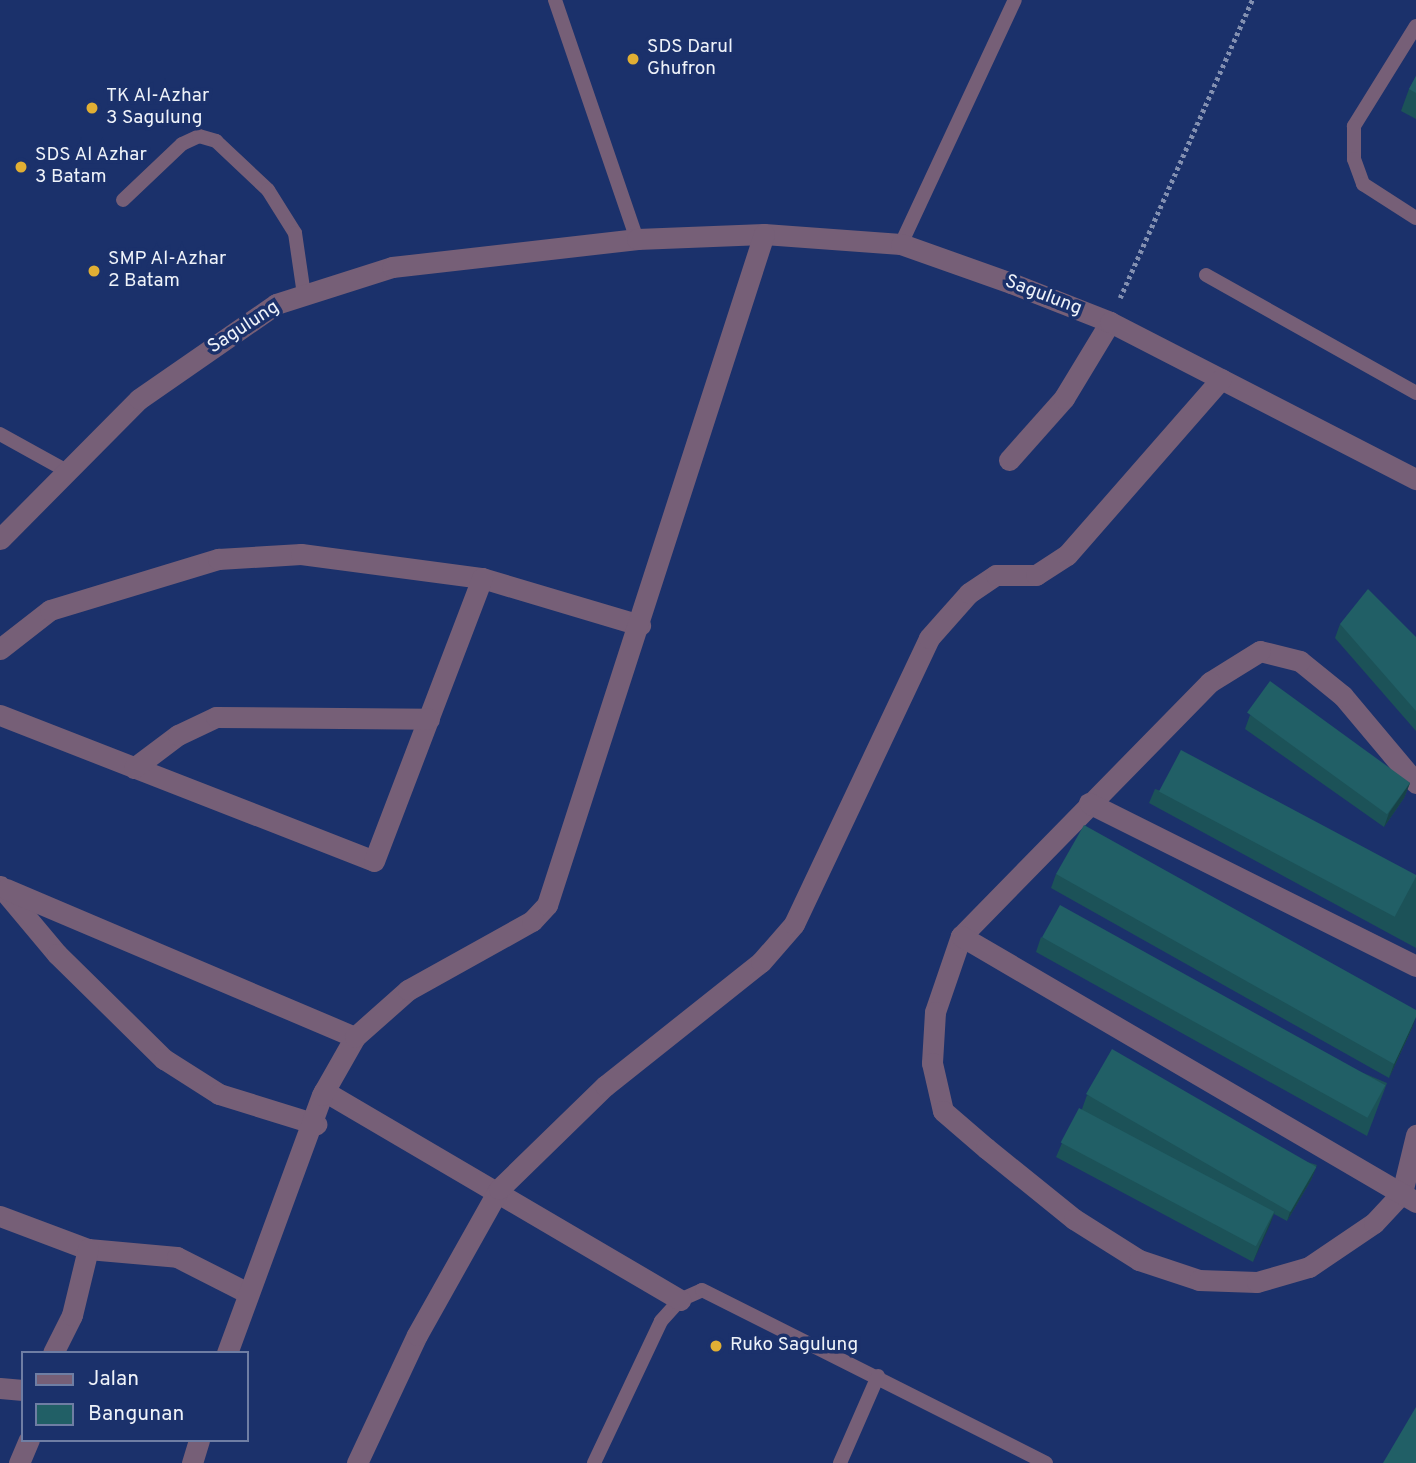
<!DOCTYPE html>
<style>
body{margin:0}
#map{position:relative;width:1416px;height:1463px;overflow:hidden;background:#1b316b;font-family:Overpass,sans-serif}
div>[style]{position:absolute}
.path>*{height:4.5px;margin-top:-2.25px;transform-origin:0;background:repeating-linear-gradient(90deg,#8390b1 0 3.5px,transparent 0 7px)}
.lane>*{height:14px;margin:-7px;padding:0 7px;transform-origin:7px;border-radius:7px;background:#765f77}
.street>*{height:21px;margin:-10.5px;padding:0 10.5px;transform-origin:10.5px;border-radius:10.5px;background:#765f77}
.wall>*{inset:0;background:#1c5258}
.shaded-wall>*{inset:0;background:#174247}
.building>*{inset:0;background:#215f66;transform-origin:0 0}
.dots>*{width:19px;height:19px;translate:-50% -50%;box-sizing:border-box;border:4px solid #1b316b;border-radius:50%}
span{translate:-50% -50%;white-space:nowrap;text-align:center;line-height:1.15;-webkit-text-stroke:7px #1b316b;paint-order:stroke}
.poi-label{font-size:19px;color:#eef2f9}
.left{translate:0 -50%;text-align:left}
.street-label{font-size:19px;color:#eef2f9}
.legend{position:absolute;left:21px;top:1351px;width:228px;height:91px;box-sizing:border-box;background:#1b316b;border:2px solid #6f7ea4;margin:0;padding:9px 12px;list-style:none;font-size:21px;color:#eef2f9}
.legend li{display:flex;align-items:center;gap:14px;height:35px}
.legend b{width:35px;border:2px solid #6f7ea4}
</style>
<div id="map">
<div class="path">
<i style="left:1120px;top:298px;width:326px;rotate:-66.1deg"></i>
</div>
<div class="lane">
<i style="left:555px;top:0;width:253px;rotate:71.1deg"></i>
<i style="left:1416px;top:26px;width:118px;rotate:121.8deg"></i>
<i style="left:1354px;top:126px;width:33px;rotate:90deg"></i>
<i style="left:1354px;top:159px;width:27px;rotate:70deg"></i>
<i style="left:1363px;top:184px;width:63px;rotate:32.7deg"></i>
<i style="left:123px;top:200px;width:81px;rotate:-43.5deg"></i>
<i style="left:182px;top:144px;width:19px;rotate:-25deg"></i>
<i style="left:199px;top:136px;width:18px;rotate:16deg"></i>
<i style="left:216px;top:141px;width:71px;rotate:43.3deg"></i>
<i style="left:268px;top:190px;width:51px;rotate:57.9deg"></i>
<i style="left:295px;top:233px;width:63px;rotate:81.7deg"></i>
<i style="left:901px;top:244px;width:269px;rotate:-65deg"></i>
<i style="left:1206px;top:275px;width:241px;rotate:29.3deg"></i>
<i style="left:0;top:434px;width:74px;rotate:29deg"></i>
<i style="left:594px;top:1463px;width:157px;rotate:-64.7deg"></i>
<i style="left:661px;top:1321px;width:28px;rotate:-48deg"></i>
<i style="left:680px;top:1300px;width:24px;rotate:-24deg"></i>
<i style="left:702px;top:1290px;width:385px;rotate:26.7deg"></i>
<i style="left:840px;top:1463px;width:95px;rotate:-66.4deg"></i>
</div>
<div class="street">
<i style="left:1009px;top:460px;width:83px;rotate:-48.4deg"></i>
<i style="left:1064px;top:398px;width:89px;rotate:-58.8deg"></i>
<i style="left:0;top:539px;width:197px;rotate:-45.2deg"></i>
<i style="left:139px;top:399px;width:167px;rotate:-34.7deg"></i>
<i style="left:276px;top:304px;width:122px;rotate:-17.7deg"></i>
<i style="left:392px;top:267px;width:247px;rotate:-6.5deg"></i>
<i style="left:637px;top:239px;width:127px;rotate:-2.3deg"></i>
<i style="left:764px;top:234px;width:137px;rotate:4.2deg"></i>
<i style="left:901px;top:244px;width:117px;rotate:19.5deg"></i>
<i style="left:1011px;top:283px;width:106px;rotate:21.5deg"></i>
<i style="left:1110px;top:322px;width:344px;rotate:27.2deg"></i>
<i style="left:0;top:649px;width:63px;rotate:-38deg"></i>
<i style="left:50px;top:610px;width:176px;rotate:-16.9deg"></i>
<i style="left:218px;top:559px;width:83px;rotate:-3.4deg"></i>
<i style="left:301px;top:554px;width:183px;rotate:7.6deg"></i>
<i style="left:482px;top:578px;width:165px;rotate:16.6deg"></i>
<i style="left:0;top:715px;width:401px;rotate:21.3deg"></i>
<i style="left:374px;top:861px;width:303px;rotate:-69.1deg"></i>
<i style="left:134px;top:768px;width:55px;rotate:-36.9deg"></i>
<i style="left:178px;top:735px;width:42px;rotate:-25.3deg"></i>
<i style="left:216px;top:717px;width:213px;rotate:0.5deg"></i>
<i style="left:1416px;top:783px;width:114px;rotate:-130deg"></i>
<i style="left:1343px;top:696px;width:55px;rotate:-140.9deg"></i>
<i style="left:1300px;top:661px;width:41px;rotate:-166deg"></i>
<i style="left:1260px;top:651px;width:59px;rotate:148.2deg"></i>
<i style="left:1210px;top:682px;width:356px;rotate:134.4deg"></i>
<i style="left:961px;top:936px;width:80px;rotate:108.9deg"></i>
<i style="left:935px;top:1012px;width:51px;rotate:93.4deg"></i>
<i style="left:932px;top:1063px;width:49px;rotate:77.1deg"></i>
<i style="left:943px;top:1111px;width:57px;rotate:40.7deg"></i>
<i style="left:986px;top:1148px;width:113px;rotate:38.9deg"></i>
<i style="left:1074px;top:1219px;width:77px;rotate:32.2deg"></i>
<i style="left:1139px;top:1260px;width:63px;rotate:18.4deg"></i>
<i style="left:1199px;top:1280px;width:58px;rotate:2deg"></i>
<i style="left:1257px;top:1282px;width:54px;rotate:-16.1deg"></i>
<i style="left:1309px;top:1267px;width:78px;rotate:-34.1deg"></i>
<i style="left:1374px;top:1223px;width:41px;rotate:-47deg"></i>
<i style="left:1402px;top:1193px;width:60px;rotate:-76.4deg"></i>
<i style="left:1089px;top:803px;width:365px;rotate:26.5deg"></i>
<i style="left:0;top:886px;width:89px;rotate:50deg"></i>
<i style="left:57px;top:954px;width:150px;rotate:44.5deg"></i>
<i style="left:164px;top:1059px;width:65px;rotate:32.5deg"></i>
<i style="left:219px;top:1094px;width:102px;rotate:17.2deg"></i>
<i style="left:6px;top:889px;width:379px;rotate:23deg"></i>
<i style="left:961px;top:936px;width:527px;rotate:30.31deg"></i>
<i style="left:324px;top:1091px;width:413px;rotate:30.4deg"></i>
<i style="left:0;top:1216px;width:94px;rotate:20.6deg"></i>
<i style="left:88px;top:1249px;width:89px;rotate:5.1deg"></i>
<i style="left:177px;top:1257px;width:77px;rotate:26.9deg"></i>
<i style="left:53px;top:1353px;width:42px;rotate:-63.4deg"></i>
<i style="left:72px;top:1315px;width:68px;rotate:-76.4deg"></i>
<i style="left:227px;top:1353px;width:275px;rotate:-69.8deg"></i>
<i style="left:322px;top:1095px;width:67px;rotate:-60.4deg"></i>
<i style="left:355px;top:1037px;width:71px;rotate:-41.6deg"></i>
<i style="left:408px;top:990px;width:142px;rotate:-29.1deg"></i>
<i style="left:532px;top:921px;width:22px;rotate:-47deg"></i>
<i style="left:547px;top:905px;width:705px;rotate:-72.08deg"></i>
<i style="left:0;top:1388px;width:23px;rotate:5deg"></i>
<i style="left:19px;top:1463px;width:25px;rotate:-67deg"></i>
<i style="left:192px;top:1463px;width:24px;rotate:-73deg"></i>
<i style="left:357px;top:1463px;width:141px;rotate:-64.9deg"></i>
<i style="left:417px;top:1335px;width:167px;rotate:-60.7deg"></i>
<i style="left:499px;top:1189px;width:148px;rotate:-44.2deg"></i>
<i style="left:605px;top:1086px;width:199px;rotate:-38.5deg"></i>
<i style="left:761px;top:962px;width:50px;rotate:-49deg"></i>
<i style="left:794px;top:924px;width:316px;rotate:-64.7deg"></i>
<i style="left:929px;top:638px;width:60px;rotate:-48.4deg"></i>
<i style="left:969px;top:593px;width:32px;rotate:-34deg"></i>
<i style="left:996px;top:575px;width:40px"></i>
<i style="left:1036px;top:575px;width:37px;rotate:-33deg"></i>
<i style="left:1067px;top:555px;width:234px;rotate:-48.8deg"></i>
</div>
<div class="wall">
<i style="clip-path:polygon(1416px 76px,1416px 119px,1401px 111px,1409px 89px)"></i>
<i style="clip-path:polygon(1340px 624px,1416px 637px,1416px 731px,1335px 638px)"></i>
<i style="clip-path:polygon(1250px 715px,1410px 783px,1404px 798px,1384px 827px,1245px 729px)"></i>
<i style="clip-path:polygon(1155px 789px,1416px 876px,1416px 948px,1149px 803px)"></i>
<i style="clip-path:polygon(1056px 874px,1413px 1026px,1389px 1078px,1051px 888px)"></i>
<i style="clip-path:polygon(1041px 937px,1387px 1083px,1367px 1136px,1036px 952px)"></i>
<i style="clip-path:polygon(1087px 1095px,1317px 1165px,1311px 1180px,1287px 1221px,1274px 1214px,1253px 1262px,1056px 1157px,1062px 1143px,1082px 1109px)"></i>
</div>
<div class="shaded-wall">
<i style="clip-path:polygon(1410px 783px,1404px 798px,1384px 827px,1389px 813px)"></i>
<i style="clip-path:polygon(1416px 1017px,1413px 1026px,1389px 1078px,1394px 1064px)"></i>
<i style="clip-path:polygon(1317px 1165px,1311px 1180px,1287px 1221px,1292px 1206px)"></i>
<i style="clip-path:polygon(1275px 1211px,1270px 1225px,1253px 1262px,1259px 1247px)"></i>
</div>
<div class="building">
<i style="clip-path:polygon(1416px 76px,1416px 93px,1409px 89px)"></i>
<i style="clip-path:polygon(1368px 589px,1416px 637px,1416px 711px,1340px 624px)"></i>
<i style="left:1270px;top:681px;width:173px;height:39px;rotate:36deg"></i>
<i style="left:1181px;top:750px;width:267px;height:47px;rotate:28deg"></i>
<i style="clip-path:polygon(1084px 825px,1416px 1010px,1416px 1017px,1394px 1064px,1056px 874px)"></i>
<i style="left:1060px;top:905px;width:372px;height:37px;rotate:29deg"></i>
<i style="left:1112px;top:1049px;width:236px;height:52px;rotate:30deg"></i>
<i style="left:1079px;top:1108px;width:221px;height:39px;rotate:28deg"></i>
<i style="clip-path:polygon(1416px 1407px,1416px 1463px,1383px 1463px)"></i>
</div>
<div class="dots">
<i style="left:633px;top:59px;background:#e1af34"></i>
<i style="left:92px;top:108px;background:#e1af34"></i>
<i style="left:21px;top:167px;background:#e1af34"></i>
<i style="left:94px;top:271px;background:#e1af34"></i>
<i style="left:716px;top:1346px;background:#e1af34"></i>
</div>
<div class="poi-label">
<span class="left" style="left:647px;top:59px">SDS Darul<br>Ghufron</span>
<span class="left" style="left:106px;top:108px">TK Al-Azhar<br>3 Sagulung</span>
<span class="left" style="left:35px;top:167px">SDS Al Azhar<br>3 Batam</span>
<span class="left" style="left:108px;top:271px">SMP Al-Azhar<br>2 Batam</span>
<span class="left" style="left:730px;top:1346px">Ruko Sagulung</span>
</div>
<div class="street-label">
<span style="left:1043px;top:296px;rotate:21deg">Sagulung</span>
<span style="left:244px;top:328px;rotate:-33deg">Sagulung</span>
</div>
<ul class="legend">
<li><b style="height:9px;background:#765f77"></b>Jalan</li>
<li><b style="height:19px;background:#215f66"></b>Bangunan</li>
</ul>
</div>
